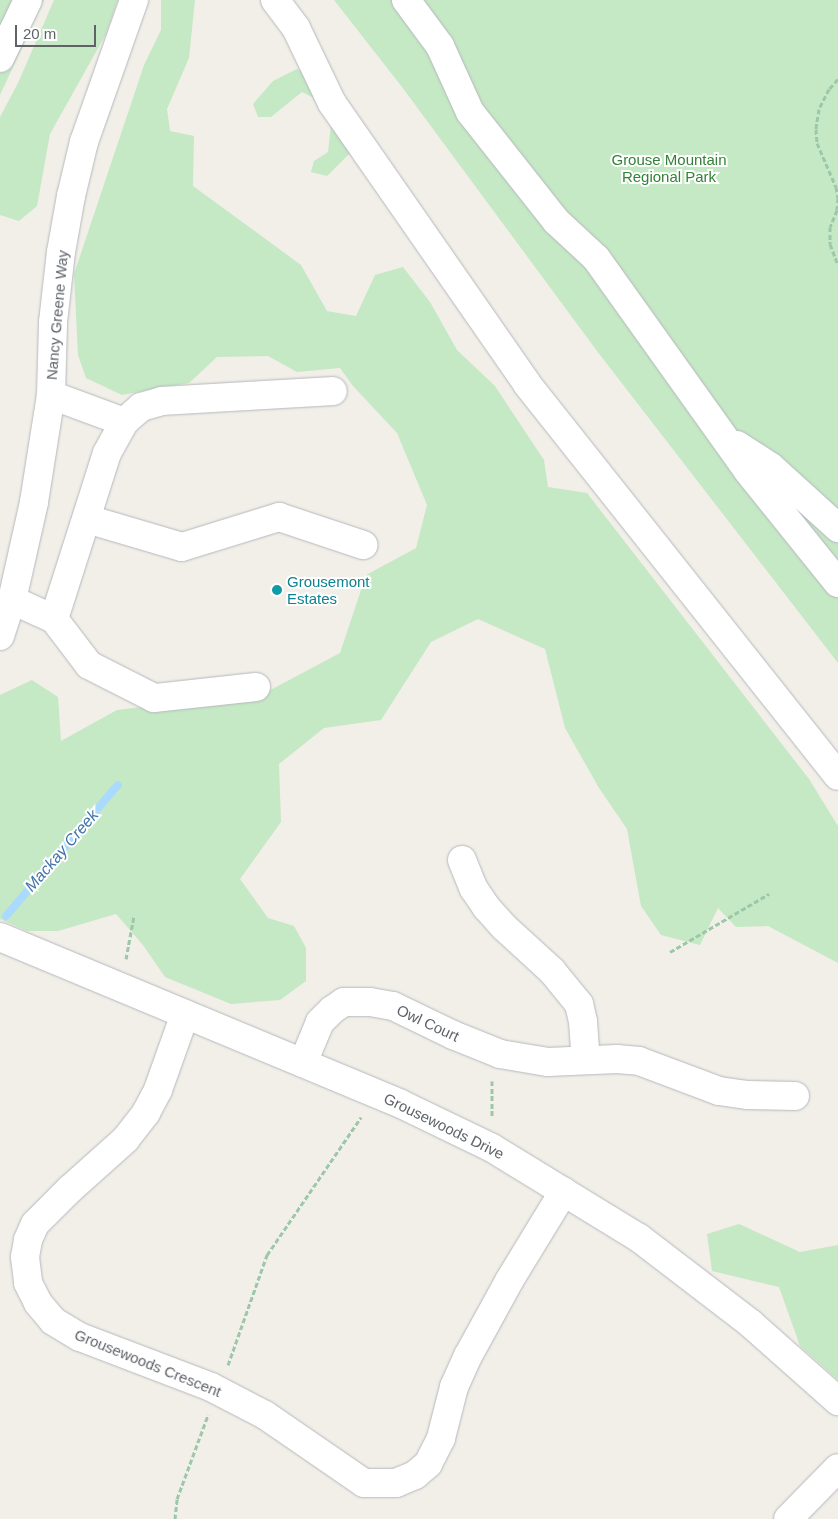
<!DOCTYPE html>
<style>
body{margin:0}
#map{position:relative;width:838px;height:1519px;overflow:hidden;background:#f1efe8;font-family:Helvetica,sans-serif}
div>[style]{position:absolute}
.green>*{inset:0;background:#c5e8c5}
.stream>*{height:8px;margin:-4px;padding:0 4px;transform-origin:4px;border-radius:4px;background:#aadaff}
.path>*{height:3px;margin-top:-1.5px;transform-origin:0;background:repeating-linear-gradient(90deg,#9cc7a9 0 5px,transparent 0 7.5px)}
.roads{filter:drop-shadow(0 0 1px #b5b8bc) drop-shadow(0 0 1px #b5b8bc)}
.minor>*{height:28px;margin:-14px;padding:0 14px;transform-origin:14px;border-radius:14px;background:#fff}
.dots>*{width:14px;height:14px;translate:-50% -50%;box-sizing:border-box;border:2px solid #fff;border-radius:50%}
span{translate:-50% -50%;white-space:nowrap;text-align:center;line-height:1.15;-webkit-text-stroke:4px #fff;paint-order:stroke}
.park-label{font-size:15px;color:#348238}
.street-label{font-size:15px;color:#5f6368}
.culture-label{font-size:15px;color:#0d838f}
.left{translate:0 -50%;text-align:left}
.water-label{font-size:16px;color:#4174aa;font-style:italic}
.scale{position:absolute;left:15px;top:25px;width:81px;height:22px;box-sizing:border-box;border:2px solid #5f6368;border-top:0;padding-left:6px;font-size:15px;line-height:18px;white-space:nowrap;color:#5f6368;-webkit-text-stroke:4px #fff;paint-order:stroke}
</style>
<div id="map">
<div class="green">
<i style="clip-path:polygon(0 0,44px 0,0 95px)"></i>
<i style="clip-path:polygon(54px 0,118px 0,106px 34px,50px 134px,37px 206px,19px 221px,0 215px,0 117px,18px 83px)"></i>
<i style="clip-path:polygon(161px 0,195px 0,189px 58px,167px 109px,170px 131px,194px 136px,193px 186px,301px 265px,327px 311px,356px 316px,375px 275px,403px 267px,430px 302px,457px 350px,495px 386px,544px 460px,548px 487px,587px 493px,809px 779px,838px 826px,838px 963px,768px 926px,736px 927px,718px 908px,700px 945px,661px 935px,641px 906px,627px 829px,599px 788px,565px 728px,545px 649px,478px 619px,431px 642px,381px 720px,324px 728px,279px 764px,281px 822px,240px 879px,268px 918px,294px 926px,306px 948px,306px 981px,280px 1000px,231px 1004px,165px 977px,143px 945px,116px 914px,58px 931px,27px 931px,0 919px,0 695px,32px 680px,58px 697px,61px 741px,117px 710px,181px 702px,250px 701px,340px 653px,366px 575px,416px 548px,427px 505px,397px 433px,353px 386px,340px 368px,297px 372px,268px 356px,217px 357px,189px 383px,122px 395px,86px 378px,78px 355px,74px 274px,144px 65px,161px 30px)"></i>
<i style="clip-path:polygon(334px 0,838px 0,838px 663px,597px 351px,402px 87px)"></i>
<i style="clip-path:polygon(297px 69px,333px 88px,352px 151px,327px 176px,311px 172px,314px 161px,328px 152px,331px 125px,312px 97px,302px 92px,271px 117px,258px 117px,253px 104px,273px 81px)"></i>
<i style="clip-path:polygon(739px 1224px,800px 1252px,838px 1245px,838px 1380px,800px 1346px,779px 1287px,712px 1271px,707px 1234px)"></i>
</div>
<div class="stream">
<i style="left:6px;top:916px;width:172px;rotate:-49.5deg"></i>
</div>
<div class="path">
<i style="left:838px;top:79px;width:13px;rotate:132deg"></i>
<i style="left:829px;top:89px;width:22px;rotate:117deg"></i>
<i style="left:819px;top:109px;width:20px;rotate:99deg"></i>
<i style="left:816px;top:129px;width:14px;rotate:86deg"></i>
<i style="left:817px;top:143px;width:48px;rotate:66.6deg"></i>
<i style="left:836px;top:187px;width:11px;rotate:80deg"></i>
<i style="left:838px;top:198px;width:12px;rotate:95deg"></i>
<i style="left:837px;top:210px;width:18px;rotate:112deg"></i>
<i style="left:830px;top:227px;width:17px;rotate:90deg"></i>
<i style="left:830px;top:244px;width:22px;rotate:69deg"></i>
<i style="left:670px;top:952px;width:115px;rotate:-30.4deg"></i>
<i style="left:126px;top:959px;width:44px;rotate:-79.5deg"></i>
<i style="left:492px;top:1081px;width:36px;rotate:90deg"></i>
<i style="left:228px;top:1365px;width:117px;rotate:-70.5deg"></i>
<i style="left:267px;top:1255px;width:167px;rotate:-55.7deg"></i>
<i style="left:175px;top:1519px;width:20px;rotate:-84deg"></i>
<i style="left:177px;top:1499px;width:90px;rotate:-69.7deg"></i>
</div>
<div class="roads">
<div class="minor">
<i style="left:275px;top:0;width:35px;rotate:53deg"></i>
<i style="left:296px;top:28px;width:83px;rotate:64.4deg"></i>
<i style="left:332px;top:103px;width:342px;rotate:55.2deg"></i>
<i style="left:527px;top:384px;width:500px;rotate:51.57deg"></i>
<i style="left:406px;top:0;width:57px;rotate:53.5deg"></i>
<i style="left:440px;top:46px;width:72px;rotate:65.6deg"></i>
<i style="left:470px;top:112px;width:139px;rotate:51.7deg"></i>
<i style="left:556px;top:221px;width:54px;rotate:42.8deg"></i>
<i style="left:596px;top:258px;width:260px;rotate:54.5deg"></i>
<i style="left:747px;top:470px;width:145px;rotate:51.2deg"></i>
<i style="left:0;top:58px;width:64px;rotate:-64.2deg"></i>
<i style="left:51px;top:395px;width:78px;rotate:20.3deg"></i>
<i style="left:737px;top:445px;width:40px;rotate:32.9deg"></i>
<i style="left:771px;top:467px;width:91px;rotate:42.3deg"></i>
<i style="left:87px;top:519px;width:99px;rotate:16.4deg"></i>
<i style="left:182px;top:547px;width:102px;rotate:-17.2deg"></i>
<i style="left:279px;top:517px;width:89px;rotate:18.4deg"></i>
<i style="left:12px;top:600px;width:46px;rotate:24.3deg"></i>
<i style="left:0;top:636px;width:38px;rotate:-72deg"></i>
<i style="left:12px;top:600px;width:100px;rotate:-77.3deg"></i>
<i style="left:34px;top:502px;width:108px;rotate:-81deg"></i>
<i style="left:51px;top:395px;width:73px;rotate:-88.4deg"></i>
<i style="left:53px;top:322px;width:70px;rotate:-83.5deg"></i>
<i style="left:61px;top:252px;width:57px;rotate:-79.9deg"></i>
<i style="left:71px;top:196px;width:56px;rotate:-76.5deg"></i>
<i style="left:84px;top:142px;width:151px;rotate:-70.6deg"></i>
<i style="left:256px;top:687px;width:103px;rotate:173.8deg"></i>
<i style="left:154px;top:698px;width:73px;rotate:-153.1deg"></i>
<i style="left:89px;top:665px;width:58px;rotate:-127.3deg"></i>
<i style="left:54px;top:619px;width:174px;rotate:-72.3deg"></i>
<i style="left:107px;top:453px;width:35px;rotate:-61deg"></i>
<i style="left:124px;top:422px;width:23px;rotate:-41deg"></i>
<i style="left:141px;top:407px;width:22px;rotate:-16deg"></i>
<i style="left:162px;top:401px;width:171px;rotate:-3.3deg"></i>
<i style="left:462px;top:860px;width:31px;rotate:68deg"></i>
<i style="left:474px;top:889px;width:22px;rotate:56deg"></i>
<i style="left:486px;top:907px;width:27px;rotate:48deg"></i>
<i style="left:504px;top:927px;width:65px;rotate:42.5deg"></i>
<i style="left:552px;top:971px;width:43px;rotate:50.7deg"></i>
<i style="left:579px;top:1004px;width:17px;rotate:77deg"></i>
<i style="left:583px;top:1021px;width:39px;rotate:86deg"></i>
<i style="left:0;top:937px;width:434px;rotate:22.6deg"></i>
<i style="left:401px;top:1104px;width:101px;rotate:25.8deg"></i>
<i style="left:492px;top:1148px;width:172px;rotate:31.5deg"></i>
<i style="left:639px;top:1238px;width:140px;rotate:37.4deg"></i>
<i style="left:750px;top:1323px;width:118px;rotate:41.6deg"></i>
<i style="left:185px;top:1014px;width:81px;rotate:109.6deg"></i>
<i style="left:158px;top:1090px;width:26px;rotate:118deg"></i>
<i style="left:146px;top:1113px;width:33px;rotate:128deg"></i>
<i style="left:126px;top:1139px;width:75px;rotate:138.2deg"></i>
<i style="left:70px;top:1189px;width:49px;rotate:135deg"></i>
<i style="left:35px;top:1224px;width:17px;rotate:114deg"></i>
<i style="left:28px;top:1240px;width:17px;rotate:100deg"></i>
<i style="left:25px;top:1257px;width:26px;rotate:83deg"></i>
<i style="left:28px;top:1283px;width:22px;rotate:63deg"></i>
<i style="left:38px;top:1303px;width:23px;rotate:50deg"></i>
<i style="left:53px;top:1321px;width:31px;rotate:31deg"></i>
<i style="left:80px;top:1337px;width:140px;rotate:20.9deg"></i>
<i style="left:211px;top:1387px;width:61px;rotate:27.4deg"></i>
<i style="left:265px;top:1415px;width:120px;rotate:34.5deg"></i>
<i style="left:364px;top:1483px;width:32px"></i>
<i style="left:396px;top:1483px;width:21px;rotate:-23deg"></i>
<i style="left:415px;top:1475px;width:17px;rotate:-40deg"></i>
<i style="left:428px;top:1464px;width:29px;rotate:-63deg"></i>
<i style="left:441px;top:1438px;width:53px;rotate:-75.7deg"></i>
<i style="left:454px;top:1387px;width:34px;rotate:-66deg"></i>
<i style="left:468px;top:1356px;width:85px;rotate:-61.3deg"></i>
<i style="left:509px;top:1281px;width:105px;rotate:-58.6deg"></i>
<i style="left:303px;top:1063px;width:44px;rotate:-67.5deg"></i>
<i style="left:320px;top:1022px;width:17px;rotate:-45deg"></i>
<i style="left:332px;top:1010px;width:14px;rotate:-34deg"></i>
<i style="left:344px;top:1002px;width:26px"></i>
<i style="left:370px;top:1002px;width:23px;rotate:10deg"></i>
<i style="left:393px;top:1006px;width:67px;rotate:25.8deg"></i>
<i style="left:453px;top:1035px;width:51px;rotate:22deg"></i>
<i style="left:500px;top:1054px;width:49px;rotate:9.5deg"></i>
<i style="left:548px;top:1062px;width:69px;rotate:-2.5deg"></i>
<i style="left:617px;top:1059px;width:22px;rotate:5deg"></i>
<i style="left:639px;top:1061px;width:85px;rotate:20.6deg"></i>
<i style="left:719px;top:1091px;width:29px;rotate:8deg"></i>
<i style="left:748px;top:1095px;width:47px;rotate:1.2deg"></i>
<i style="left:788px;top:1519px;width:71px;rotate:-45.6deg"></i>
</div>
</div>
<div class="dots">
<i style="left:277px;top:590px;background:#0f9aa8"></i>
</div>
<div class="park-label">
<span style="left:669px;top:168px">Grouse Mountain<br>Regional Park</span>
</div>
<div class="street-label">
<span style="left:57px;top:315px;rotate:-85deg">Nancy Greene Way</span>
<span style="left:428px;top:1023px;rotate:25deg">Owl Court</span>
<span style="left:444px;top:1126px;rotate:26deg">Grousewoods Drive</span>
<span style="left:148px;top:1363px;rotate:22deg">Grousewoods Crescent</span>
</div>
<div class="culture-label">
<span class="left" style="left:287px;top:590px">Grousemont<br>Estates</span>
</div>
<div class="water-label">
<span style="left:62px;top:851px;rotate:-49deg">Mackay Creek</span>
</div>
<div class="scale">20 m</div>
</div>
